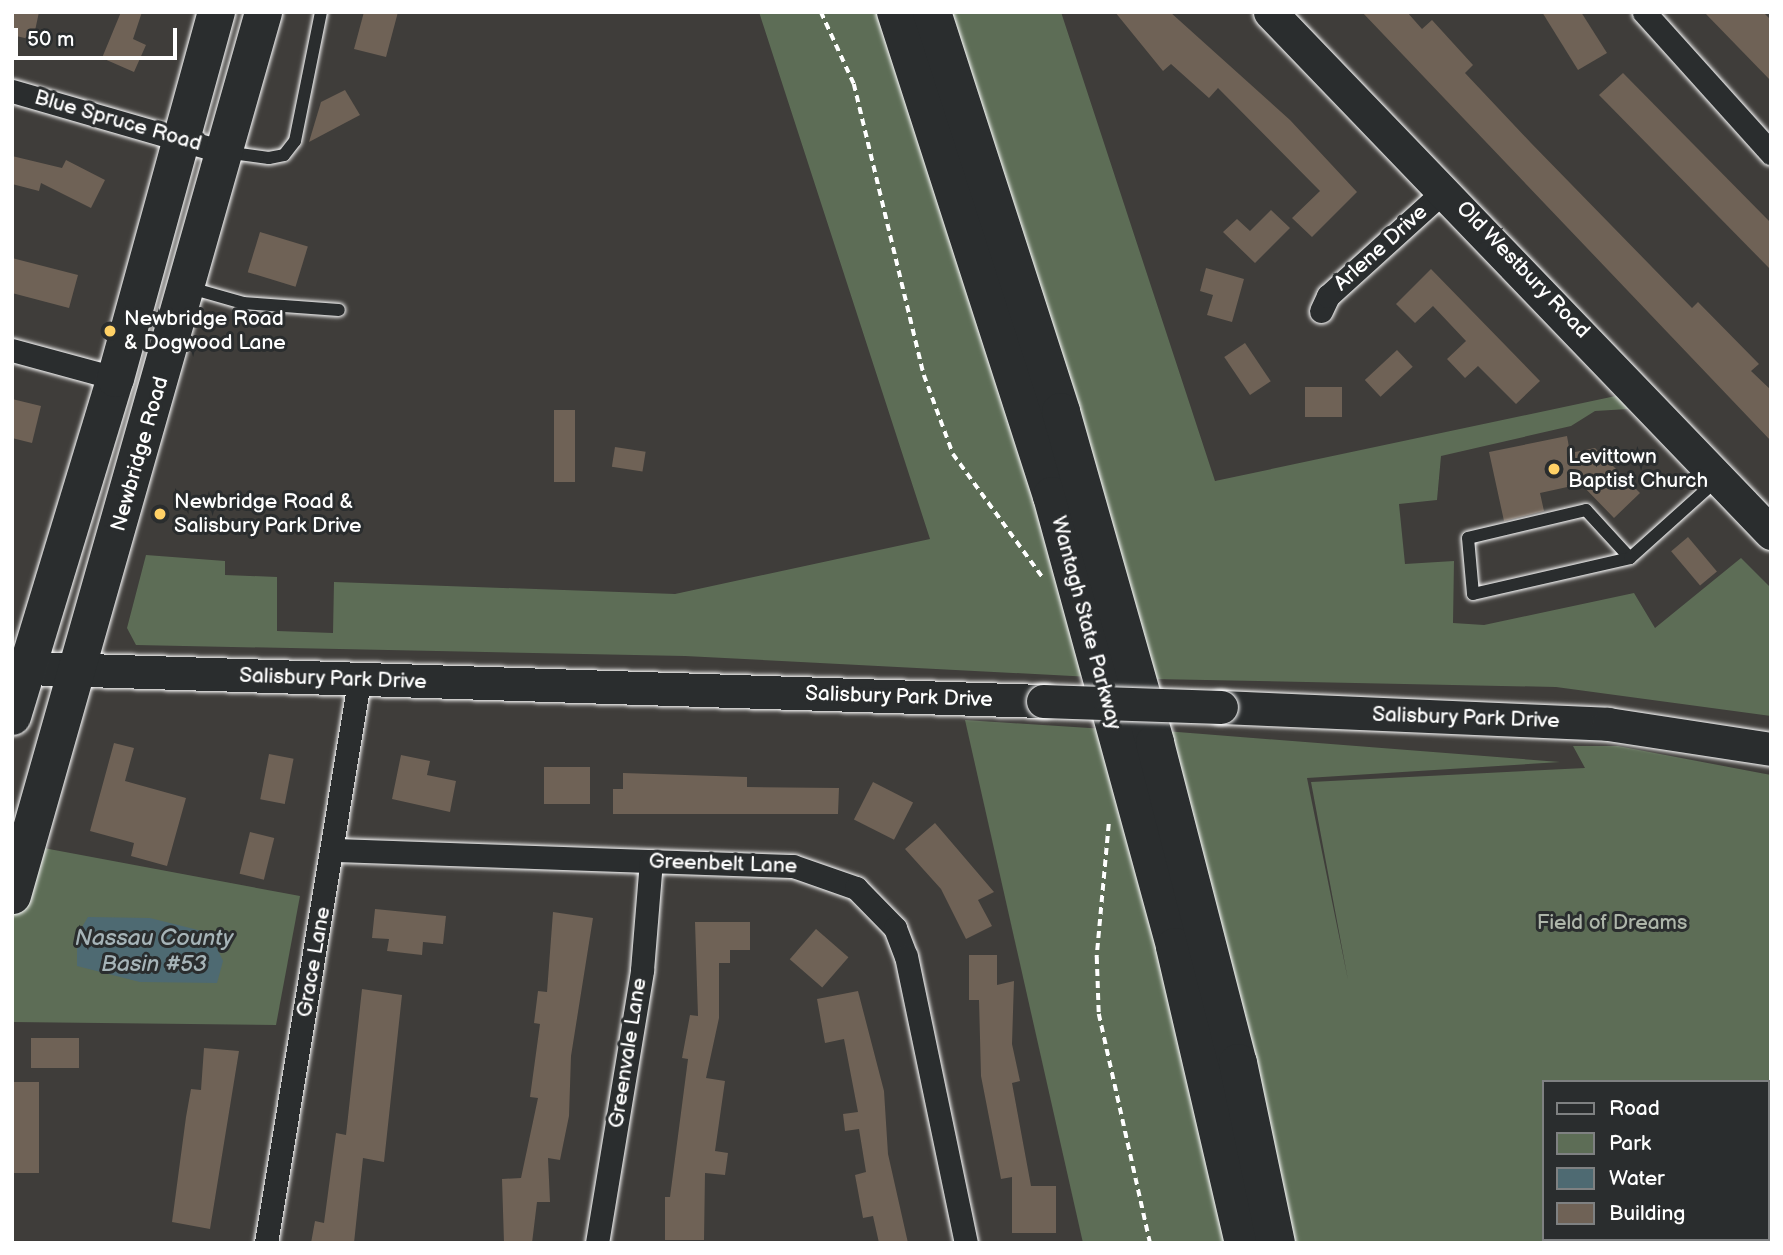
<!DOCTYPE html>
<style>
body{margin:0}
#map{position:relative;width:1783px;height:1255px;overflow:hidden;background:#3f3d3a;font-family:"Balsamiq Sans",sans-serif}
div>[style]{position:absolute}
.green>*{inset:0;background:#5d6d56}
.water>*{inset:0;background:#4e6a72}
.building>*{inset:0;background:#6f6256;transform-origin:0 0}
.path>*{height:3.5px;margin-top:-1.75px;transform-origin:0;background:repeating-linear-gradient(90deg,#fff 0 7px,transparent 0 12px)}
.roads{filter:drop-shadow(0 0 2px #fff) drop-shadow(0 0 2px #fff)}
.lane>*{height:12px;margin:-6px;padding:0 6px;transform-origin:6px;border-radius:6px;background:#2a2d2e}
.street>*{height:23px;margin:-11.5px;padding:0 11.5px;transform-origin:11.5px;border-radius:11.5px;background:#2a2d2e}
.secondary>*{height:33px;margin:-16.5px;padding:0 16.5px;transform-origin:16.5px;border-radius:16.5px;background:#2a2d2e}
.primary>*{height:37px;margin:-18.5px;padding:0 18.5px;transform-origin:18.5px;border-radius:18.5px;background:#2a2d2e}
.highway>*{height:38px;margin:-19px;padding:0 19px;transform-origin:19px;border-radius:19px;background:#2a2d2e}
.bridges{filter:drop-shadow(0 0 2px #fff) drop-shadow(0 0 2px #fff)}
.secondary-bridge>*{height:33px;margin:-16.5px;padding:0 16.5px;transform-origin:16.5px;border-radius:16.5px;background:#2a2d2e}
.dots>*{width:19px;height:19px;translate:-50% -50%;box-sizing:border-box;border:4px solid #2a2d2e;border-radius:50%}
span{translate:-50% -50%;white-space:nowrap;text-align:center;line-height:1.15;-webkit-text-stroke:6px #2a2d2e;paint-order:stroke}
.street-label{font-size:21px;color:#fff}
.poi-label{font-size:21px;color:#fff}
.left{translate:0 -50%;text-align:left}
.park-label{font-size:21px;color:#aeb6aa}
.water-label{font-size:23px;color:#a6b4b8;font-style:italic}
.frame{position:absolute;inset:0;border:14px solid #fff;pointer-events:none}
.legend{position:absolute;left:1542px;top:1080px;width:228px;height:161px;box-sizing:border-box;background:#2a2d2e;border:2px solid #7f8182;margin:0;padding:9px 12px;list-style:none;font-size:21px;color:#fff}
.legend li{display:flex;align-items:center;gap:14px;height:35px}
.legend b{width:35px;border:2px solid #7f8182}
.scale{position:absolute;left:14px;top:28px;width:163px;height:32px;box-sizing:border-box;border:4px solid #fff;border-top:0;padding-left:9px;font-size:21px;line-height:24px;white-space:nowrap;color:#fff;-webkit-text-stroke:5px #2a2d2e;paint-order:stroke}
</style>
<div id="map">
<div class="green">
<i style="clip-path:polygon(759px 12px,881px 12px,1091px 677px,685px 656px,136px 645px,127px 628px,146px 555px,225px 561px,225px 575px,277px 577px,277px 631px,333px 633px,334px 582px,675px 594px,930px 539px)"></i>
<i style="clip-path:polygon(951px 12px,1061px 12px,1215px 481px,1625px 394px,1628px 409px,1595px 411px,1571px 426px,1441px 456px,1437px 500px,1399px 504px,1405px 564px,1454px 561px,1453px 623px,1484px 625px,1634px 593px,1655px 628px,1741px 558px,1771px 588px,1771px 716px,1556px 687px,1153px 679px)"></i>
<i style="clip-path:polygon(965px 720px,1105px 729px,1226px 1243px,1083px 1243px)"></i>
<i style="clip-path:polygon(evenodd,1165px 731px,1560px 762px,1307px 778px,1348px 980px,1311px 782px,1585px 768px,1573px 746px,1618px 746px,1771px 775px,1771px 1243px,1289px 1243px,1165px 731px,1543px 1082px,1767px 1082px,1767px 1239px,1543px 1239px,1543px 1082px)"></i>
<i style="clip-path:polygon(33px 846px,300px 896px,276px 1025px,12px 1022px,12px 919px)"></i>
</div>
<div class="water">
<i style="clip-path:polygon(88px 917px,150px 918px,210px 933px,223px 961px,217px 983px,140px 982px,77px 966px,77px 935px)"></i>
</div>
<div class="building">
<i style="clip-path:polygon(12px 12px,39px 12px,33px 40px,12px 35px)"></i>
<i style="clip-path:polygon(121px 12px,142px 12px,133px 39px,146px 45px,134px 72px,102px 58px)"></i>
<i style="clip-path:polygon(364px 12px,398px 12px,386px 57px,354px 49px)"></i>
<i style="clip-path:polygon(1115px 12px,1170px 12px,1290px 120px,1357px 192px,1312px 237px,1292px 218px,1320px 191px,1218px 88px,1209px 98px,1171px 64px,1163px 71px)"></i>
<i style="clip-path:polygon(1362px 12px,1407px 12px,1422px 29px,1432px 20px,1473px 65px,1465px 73px,1531px 143px,1692px 308px,1698px 302px,1759px 364px,1751px 371px,1771px 390px,1771px 441px)"></i>
<i style="clip-path:polygon(1542px 12px,1581px 12px,1607px 53px,1578px 70px)"></i>
<i style="clip-path:polygon(1704px 12px,1763px 12px,1771px 20px,1771px 81px)"></i>
<i style="clip-path:polygon(1623px 73px,1771px 223px,1771px 270px,1599px 95px)"></i>
<i style="clip-path:polygon(345px 90px,360px 115px,309px 142px,321px 102px)"></i>
<i style="clip-path:polygon(12px 156px,62px 168px,66px 160px,105px 180px,91px 208px,41px 183px,39px 191px,12px 184px)"></i>
<i style="clip-path:polygon(1271px 210px,1290px 228px,1255px 263px,1223px 232px,1237px 219px,1250px 231px)"></i>
<i style="left:260px;top:232px;width:50px;height:42px;rotate:17deg"></i>
<i style="clip-path:polygon(12px 258px,78px 275px,69px 308px,12px 293px)"></i>
<i style="clip-path:polygon(1206px 268px,1244px 279px,1232px 322px,1207px 315px,1213px 295px,1200px 291px)"></i>
<i style="clip-path:polygon(1431px 269px,1540px 381px,1516px 404px,1478px 366px,1465px 378px,1447px 359px,1466px 341px,1433px 306px,1415px 323px,1396px 304px)"></i>
<i style="left:1245px;top:343px;width:46px;height:25px;rotate:56deg"></i>
<i style="left:1397px;top:350px;width:23px;height:44px;rotate:47deg"></i>
<i style="left:1305px;top:387px;width:37px;height:30px"></i>
<i style="clip-path:polygon(12px 399px,41px 406px,32px 443px,12px 438px)"></i>
<i style="left:554px;top:410px;width:21px;height:72px"></i>
<i style="clip-path:polygon(1567px 436px,1570px 453px,1595px 448px,1640px 493px,1614px 518px,1581px 484px,1540px 493px,1544px 511px,1504px 521px,1489px 452px)"></i>
<i style="left:615px;top:447px;width:31px;height:20px;rotate:9deg"></i>
<i style="left:1688px;top:537px;width:45px;height:22px;rotate:50deg"></i>
<i style="clip-path:polygon(114px 743px,134px 748px,125px 781px,186px 798px,167px 866px,131px 856px,134px 843px,90px 831px)"></i>
<i style="left:269px;top:754px;width:25px;height:46px;rotate:11deg"></i>
<i style="clip-path:polygon(401px 755px,430px 761px,427px 775px,456px 781px,450px 812px,392px 799px)"></i>
<i style="left:544px;top:767px;width:46px;height:37px"></i>
<i style="clip-path:polygon(623px 773px,747px 777px,747px 787px,839px 788px,838px 814px,613px 814px,613px 789px,623px 789px)"></i>
<i style="left:873px;top:782px;width:45px;height:42px;rotate:27deg"></i>
<i style="clip-path:polygon(935px 823px,994px 892px,978px 900px,992px 926px,966px 939px,941px 889px,905px 849px)"></i>
<i style="left:250px;top:832px;width:25px;height:43px;rotate:14deg"></i>
<i style="clip-path:polygon(375px 909px,446px 916px,443px 944px,423px 942px,422px 955px,387px 951px,389px 939px,372px 938px)"></i>
<i style="clip-path:polygon(553px 912px,593px 918px,571px 1056px,569px 1116px,560px 1160px,548px 1158px,550px 1202px,537px 1202px,532px 1243px,504px 1243px,502px 1179px,521px 1178px,538px 1098px,530px 1097px,540px 1024px,534px 1023px,538px 991px,547px 992px)"></i>
<i style="clip-path:polygon(695px 922px,750px 922px,750px 950px,730px 950px,730px 963px,719px 963px,719px 1018px,706px 1078px,725px 1081px,715px 1151px,728px 1153px,725px 1175px,705px 1173px,704px 1240px,665px 1240px,665px 1197px,670px 1197px,688px 1059px,682px 1058px,690px 1015px,698px 1016px)"></i>
<i style="left:816px;top:929px;width:43px;height:40px;rotate:41deg"></i>
<i style="clip-path:polygon(969px 955px,997px 955px,997px 985px,1014px 981px,1012px 1044px,1020px 1081px,1012px 1083px,1031px 1186px,1056px 1186px,1056px 1233px,1012px 1233px,1012px 1177px,1001px 1179px,981px 1076px,979px 1000px,969px 1000px)"></i>
<i style="clip-path:polygon(362px 989px,402px 995px,384px 1162px,363px 1158px,354px 1243px,311px 1243px,315px 1221px,324px 1223px,336px 1133px,346px 1135px)"></i>
<i style="clip-path:polygon(858px 991px,884px 1091px,888px 1154px,908px 1243px,879px 1243px,873px 1216px,863px 1218px,855px 1175px,866px 1172px,859px 1129px,845px 1131px,843px 1114px,858px 1112px,844px 1039px,825px 1043px,817px 999px)"></i>
<i style="left:31px;top:1038px;width:48px;height:30px"></i>
<i style="clip-path:polygon(204px 1048px,239px 1051px,210px 1229px,172px 1222px,186px 1117px,191px 1089px,201px 1090px)"></i>
<i style="left:12px;top:1082px;width:27px;height:91px"></i>
</div>
<div class="path">
<i style="left:821px;top:12px;width:79px;rotate:65.4deg"></i>
<i style="left:854px;top:84px;width:299px;rotate:76.5deg"></i>
<i style="left:924px;top:375px;width:84px;rotate:69.8deg"></i>
<i style="left:953px;top:454px;width:153px;rotate:54deg"></i>
<i style="left:1109px;top:824px;width:134px;rotate:95.2deg"></i>
<i style="left:1097px;top:957px;width:57px;rotate:88deg"></i>
<i style="left:1099px;top:1014px;width:235px;rotate:77.4deg"></i>
</div>
<div class="roads">
<div class="lane">
<i style="left:225px;top:152px;width:44px;rotate:7.8deg"></i>
<i style="left:269px;top:158px;width:15px;rotate:-11deg"></i>
<i style="left:284px;top:155px;width:18px;rotate:-52deg"></i>
<i style="left:295px;top:141px;width:132px;rotate:-78.6deg"></i>
<i style="left:187px;top:287px;width:58px;rotate:15.9deg"></i>
<i style="left:243px;top:303px;width:96px;rotate:4.2deg"></i>
<i style="left:1630px;top:558px;width:65px;rotate:-132.5deg"></i>
<i style="left:1586px;top:510px;width:121px;rotate:166.7deg"></i>
<i style="left:1468px;top:538px;width:56px;rotate:84.9deg"></i>
<i style="left:1473px;top:594px;width:161px;rotate:-12.9deg"></i>
<i style="left:1630px;top:558px;width:117px;rotate:-41.9deg"></i>
</div>
<div class="street">
<i style="left:1644px;top:12px;width:190px;rotate:48deg"></i>
<i style="left:12px;top:91px;width:221px;rotate:16.1deg"></i>
<i style="left:1321px;top:311px;width:17px;rotate:-65deg"></i>
<i style="left:1328px;top:296px;width:159px;rotate:-42.2deg"></i>
<i style="left:12px;top:350px;width:107px;rotate:15.2deg"></i>
<i style="left:333px;top:850px;width:460px;rotate:2deg"></i>
<i style="left:793px;top:866px;width:67px;rotate:19.2deg"></i>
<i style="left:856px;top:888px;width:56px;rotate:45.7deg"></i>
<i style="left:895px;top:928px;width:30px;rotate:69deg"></i>
<i style="left:906px;top:956px;width:293px;rotate:78.2deg"></i>
<i style="left:266px;top:1243px;width:570px;rotate:-80.6deg"></i>
<i style="left:597px;top:1243px;width:277px;rotate:-80.6deg"></i>
<i style="left:642px;top:970px;width:109px;rotate:-85.3deg"></i>
</div>
<div class="secondary">
<i style="left:1270px;top:12px;width:723px;rotate:46.12deg"></i>
<i style="left:26px;top:668px;width:1018px;rotate:1.86deg"></i>
<i style="left:1221px;top:707px;width:387px;rotate:2.5deg"></i>
<i style="left:1608px;top:724px;width:165px;rotate:8.7deg"></i>
</div>
<div class="primary">
<i style="left:12px;top:716px;width:353px;rotate:-73.1deg"></i>
<i style="left:115px;top:378px;width:380px;rotate:-74.6deg"></i>
<i style="left:12px;top:895px;width:918px;rotate:-74.13deg"></i>
</div>
<div class="highway">
<i style="left:896px;top:12px;width:509px;rotate:72.14deg"></i>
<i style="left:1052px;top:496px;width:467px;rotate:74.7deg"></i>
<i style="left:1175px;top:947px;width:304px;rotate:76.9deg"></i>
<i style="left:932px;top:12px;width:420px;rotate:72.1deg"></i>
<i style="left:1061px;top:412px;width:344px;rotate:74.1deg"></i>
<i style="left:1155px;top:743px;width:331px;rotate:75.5deg"></i>
<i style="left:1238px;top:1063px;width:184px;rotate:78.1deg"></i>
</div>
</div>
<div class="bridges">
<div class="secondary-bridge">
<i style="left:1043px;top:701px;width:178px;rotate:1.9deg"></i>
</div>
</div>
<div class="dots">
<i style="left:110px;top:331px;background:#ffd166"></i>
<i style="left:1554px;top:469px;background:#ffd166"></i>
<i style="left:160px;top:514px;background:#ffd166"></i>
</div>
<div class="street-label">
<span style="left:118px;top:121px;rotate:16deg">Blue Spruce Road</span>
<span style="left:1381px;top:248px;rotate:-42deg">Arlene Drive</span>
<span style="left:1523px;top:270px;rotate:46deg">Old Westbury Road</span>
<span style="left:140px;top:454px;rotate:-74deg">Newbridge Road</span>
<span style="left:1086px;top:623px;rotate:75deg">Wantagh State Parkway</span>
<span style="left:333px;top:679px;rotate:2deg">Salisbury Park Drive</span>
<span style="left:899px;top:697px;rotate:2deg">Salisbury Park Drive</span>
<span style="left:1466px;top:718px;rotate:2deg">Salisbury Park Drive</span>
<span style="left:723px;top:864px;rotate:2deg">Greenbelt Lane</span>
<span style="left:314px;top:962px;rotate:-80deg">Grace Lane</span>
<span style="left:628px;top:1053px;rotate:-81deg">Greenvale Lane</span>
</div>
<div class="poi-label">
<span class="left" style="left:124px;top:331px">Newbridge Road<br>&amp; Dogwood Lane</span>
<span class="left" style="left:1568px;top:469px">Levittown<br>Baptist Church</span>
<span class="left" style="left:174px;top:514px">Newbridge Road &amp;<br>Salisbury Park Drive</span>
</div>
<div class="park-label">
<span style="left:1612px;top:923px">Field of Dreams</span>
</div>
<div class="water-label">
<span style="left:154px;top:951px">Nassau County<br>Basin #53</span>
</div>
<div class="frame"></div>
<ul class="legend">
<li><b style="height:9px;background:#2a2d2e"></b>Road</li>
<li><b style="height:19px;background:#5d6d56"></b>Park</li>
<li><b style="height:19px;background:#4e6a72"></b>Water</li>
<li><b style="height:19px;background:#6f6256"></b>Building</li>
</ul>
<div class="scale">50 m</div>
</div>
